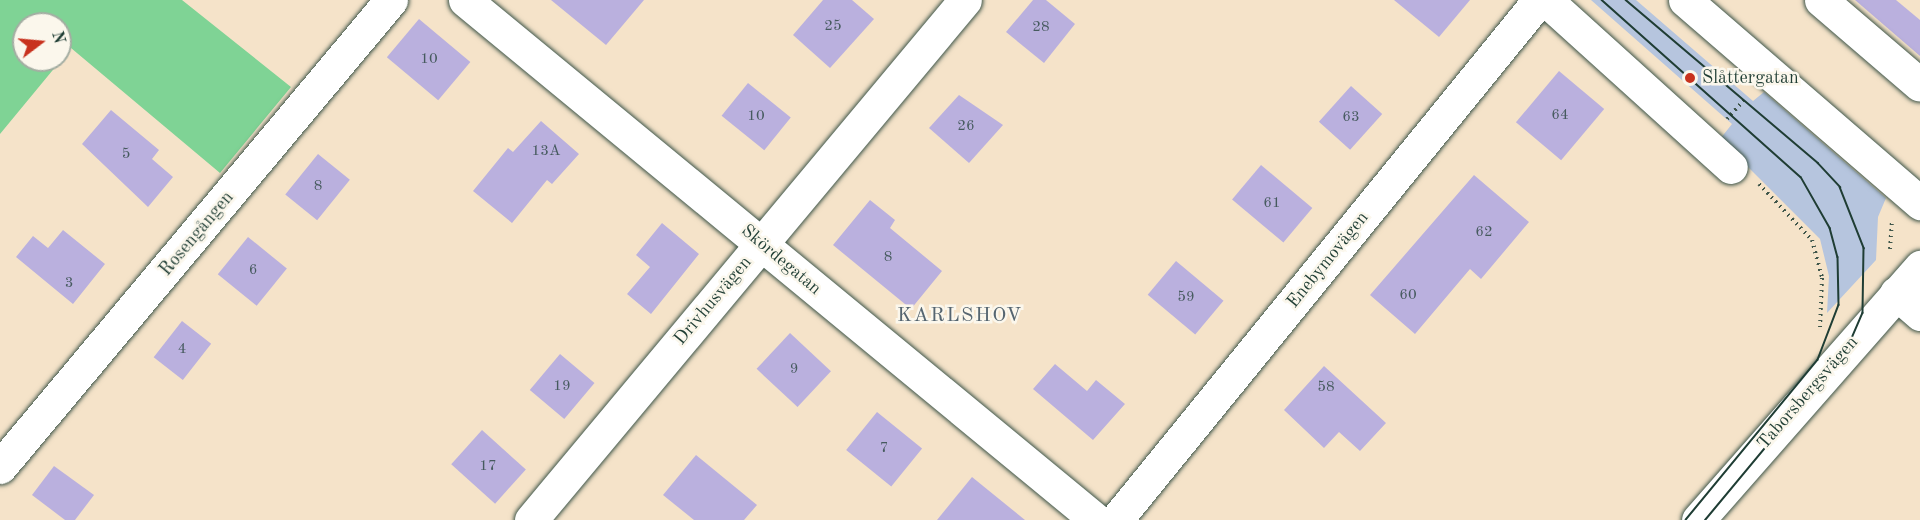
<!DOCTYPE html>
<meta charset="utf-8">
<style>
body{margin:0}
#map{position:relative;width:1920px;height:520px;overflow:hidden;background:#f5e3c9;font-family:"Old Standard TT",serif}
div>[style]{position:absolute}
.industrial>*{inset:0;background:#b6c5de}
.green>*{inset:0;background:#7fd395}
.building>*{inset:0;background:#bab0de;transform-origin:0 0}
.path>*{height:4px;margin-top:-2px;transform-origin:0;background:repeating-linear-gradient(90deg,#3f564a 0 1.5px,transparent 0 6px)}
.roads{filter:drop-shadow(0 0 2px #3f564a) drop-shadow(0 0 2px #3f564a)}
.minor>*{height:33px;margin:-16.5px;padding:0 16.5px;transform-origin:16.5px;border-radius:16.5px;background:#fff}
.tram>*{height:1.5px;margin:-0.75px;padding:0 0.75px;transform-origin:0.75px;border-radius:0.75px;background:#1f3d34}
.dots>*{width:16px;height:16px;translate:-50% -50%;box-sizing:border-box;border:3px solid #fbf7ec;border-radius:50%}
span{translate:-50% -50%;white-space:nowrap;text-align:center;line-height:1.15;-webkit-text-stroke:5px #fbf7ec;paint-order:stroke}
.number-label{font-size:15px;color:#465a5e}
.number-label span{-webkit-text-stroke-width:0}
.poi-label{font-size:18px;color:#1f3d34}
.left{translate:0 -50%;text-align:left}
.street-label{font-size:18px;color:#1f3d34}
.neighbourhood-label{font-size:20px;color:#556570;letter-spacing:1.5px}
.north{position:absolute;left:12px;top:12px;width:60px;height:60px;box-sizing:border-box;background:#fbf7ec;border:2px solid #a3ada2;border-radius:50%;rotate:74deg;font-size:16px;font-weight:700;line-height:24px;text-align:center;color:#1f3d34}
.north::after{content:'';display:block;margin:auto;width:21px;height:27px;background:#c8321e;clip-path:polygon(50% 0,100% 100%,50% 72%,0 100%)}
</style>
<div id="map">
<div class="industrial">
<i style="clip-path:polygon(1591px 0,1636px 0,1753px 101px,1764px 92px,1886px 198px,1878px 217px,1876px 260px,1827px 313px,1829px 276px,1820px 239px,1720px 139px,1732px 124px)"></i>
</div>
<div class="green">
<i style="clip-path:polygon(evenodd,0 0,182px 0,291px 87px,220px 173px,71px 48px,0 134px,0 0,24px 24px,60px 24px,60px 60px,24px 60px,24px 24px)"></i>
</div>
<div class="building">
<i style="clip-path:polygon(551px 0,644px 0,606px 45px)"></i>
<i style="clip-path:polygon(823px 0,852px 0,874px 19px,830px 68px,793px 35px)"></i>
<i style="clip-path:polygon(1033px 0,1046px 0,1075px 24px,1044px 63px,1006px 32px)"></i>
<i style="clip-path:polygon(1394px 0,1470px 0,1439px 37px)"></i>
<i style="clip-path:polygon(1855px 0,1896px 0,1920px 20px,1920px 56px)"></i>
<i style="left:419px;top:19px;width:67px;height:50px;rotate:40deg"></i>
<i style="left:1559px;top:71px;width:59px;height:67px;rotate:40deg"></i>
<i style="left:748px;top:83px;width:55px;height:42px;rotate:39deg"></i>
<i style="left:1351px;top:86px;width:42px;height:48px;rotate:42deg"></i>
<i style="clip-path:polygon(959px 95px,1003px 125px,969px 163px,929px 128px)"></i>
<i style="clip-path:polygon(111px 110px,159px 150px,152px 159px,173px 177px,148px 207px,82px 144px)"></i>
<i style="clip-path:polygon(541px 121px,579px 154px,552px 184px,547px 180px,512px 223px,473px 191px,508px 148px,513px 152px)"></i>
<i style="left:318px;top:154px;width:41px;height:52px;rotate:39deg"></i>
<i style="left:1261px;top:165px;width:67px;height:45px;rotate:40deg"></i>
<i style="clip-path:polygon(1474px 175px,1529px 222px,1481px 279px,1470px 269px,1415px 334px,1370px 295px)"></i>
<i style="clip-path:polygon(870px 200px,895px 220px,890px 228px,942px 271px,911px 309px,833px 245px)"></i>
<i style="clip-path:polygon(662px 223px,699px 254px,651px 314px,627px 294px,650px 267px,636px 255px)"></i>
<i style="clip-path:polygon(63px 230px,105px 264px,73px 304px,16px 257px,33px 236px,48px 248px)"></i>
<i style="left:248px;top:237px;width:50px;height:48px;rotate:39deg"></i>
<i style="left:1176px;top:261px;width:62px;height:44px;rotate:40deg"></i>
<i style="left:182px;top:321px;width:37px;height:46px;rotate:38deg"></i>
<i style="left:790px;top:333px;width:56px;height:49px;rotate:43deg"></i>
<i style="left:560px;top:354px;width:45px;height:47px;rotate:40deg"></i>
<i style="clip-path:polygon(1055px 364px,1087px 391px,1096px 380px,1125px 404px,1093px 440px,1033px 389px)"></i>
<i style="clip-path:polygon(1324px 366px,1386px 423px,1360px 451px,1339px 432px,1324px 448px,1284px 410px)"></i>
<i style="left:877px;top:412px;width:58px;height:49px;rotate:39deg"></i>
<i style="left:482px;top:430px;width:59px;height:46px;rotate:42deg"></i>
<i style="clip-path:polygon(696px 455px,757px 505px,744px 520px,694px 520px,663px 495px)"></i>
<i style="clip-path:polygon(54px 466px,94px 495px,75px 520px,65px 520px,32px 495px)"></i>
<i style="clip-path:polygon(972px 477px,1025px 520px,937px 520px)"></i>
</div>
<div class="path">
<i style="left:1727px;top:119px;width:28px;rotate:-48deg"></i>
<i style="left:1759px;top:184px;width:77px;rotate:46.6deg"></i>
<i style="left:1812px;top:240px;width:39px;rotate:75deg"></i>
<i style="left:1822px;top:278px;width:49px;rotate:92.3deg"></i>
<i style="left:1890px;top:249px;width:26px;rotate:-86deg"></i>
</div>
<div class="roads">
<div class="minor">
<i style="left:465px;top:0;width:818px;rotate:39.49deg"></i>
<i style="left:1546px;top:0;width:249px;rotate:42.1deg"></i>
<i style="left:1685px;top:0;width:311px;rotate:40.8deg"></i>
<i style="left:1821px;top:0;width:130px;rotate:40.6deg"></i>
<i style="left:1896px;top:293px;width:32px;rotate:41deg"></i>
<i style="left:0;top:467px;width:609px;rotate:-50.06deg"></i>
<i style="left:531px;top:520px;width:677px;rotate:-50.15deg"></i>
<i style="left:1116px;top:520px;width:670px;rotate:-50.87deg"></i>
<i style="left:1698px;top:520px;width:337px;rotate:-48.7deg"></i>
</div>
</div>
<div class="tram">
<i style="left:1602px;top:0;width:266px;rotate:41.7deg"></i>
<i style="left:1801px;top:177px;width:59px;rotate:60.4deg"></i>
<i style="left:1830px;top:228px;width:30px;rotate:75deg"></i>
<i style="left:1838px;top:257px;width:48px;rotate:88.8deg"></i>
<i style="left:1839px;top:305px;width:59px;rotate:110.9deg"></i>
<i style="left:1818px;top:360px;width:207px;rotate:129.5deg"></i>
<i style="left:1626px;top:0;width:252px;rotate:40.3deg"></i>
<i style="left:1818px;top:163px;width:33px;rotate:47deg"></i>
<i style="left:1840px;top:187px;width:66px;rotate:68.5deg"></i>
<i style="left:1864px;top:248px;width:65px;rotate:90.9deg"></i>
<i style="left:1863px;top:313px;width:40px;rotate:113.4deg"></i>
<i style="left:1847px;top:350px;width:221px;rotate:129.7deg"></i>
</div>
<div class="dots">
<i style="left:1690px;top:78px;background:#c8321e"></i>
</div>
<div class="number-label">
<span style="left:833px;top:27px">25</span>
<span style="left:1041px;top:28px">28</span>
<span style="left:429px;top:60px">10</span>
<span style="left:1560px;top:116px">64</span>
<span style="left:756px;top:117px">10</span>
<span style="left:1351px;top:118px">63</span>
<span style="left:966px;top:127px">26</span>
<span style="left:546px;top:152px">13A</span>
<span style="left:126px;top:155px">5</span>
<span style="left:318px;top:187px">8</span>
<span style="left:1272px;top:204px">61</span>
<span style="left:1484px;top:233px">62</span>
<span style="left:888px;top:258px">8</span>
<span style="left:253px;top:271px">6</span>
<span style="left:69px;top:284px">3</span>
<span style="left:1408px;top:296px">60</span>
<span style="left:1186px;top:298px">59</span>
<span style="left:182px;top:350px">4</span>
<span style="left:794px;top:370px">9</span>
<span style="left:562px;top:387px">19</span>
<span style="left:1326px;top:388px">58</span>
<span style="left:884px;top:449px">7</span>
<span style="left:488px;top:467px">17</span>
</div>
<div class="poi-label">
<span class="left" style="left:1702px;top:78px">Slåttergatan</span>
</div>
<div class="street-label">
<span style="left:197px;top:234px;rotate:-50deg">Rosengången</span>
<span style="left:781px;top:260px;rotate:40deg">Skördegatan</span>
<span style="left:1328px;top:260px;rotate:-51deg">Enebymovägen</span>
<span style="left:713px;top:301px;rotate:-50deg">Drivhusvägen</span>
<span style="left:1808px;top:393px;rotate:-49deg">Taborsbergsvägen</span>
</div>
<div class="neighbourhood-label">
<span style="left:960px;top:316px">KARLSHOV</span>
</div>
<div class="north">N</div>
</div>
